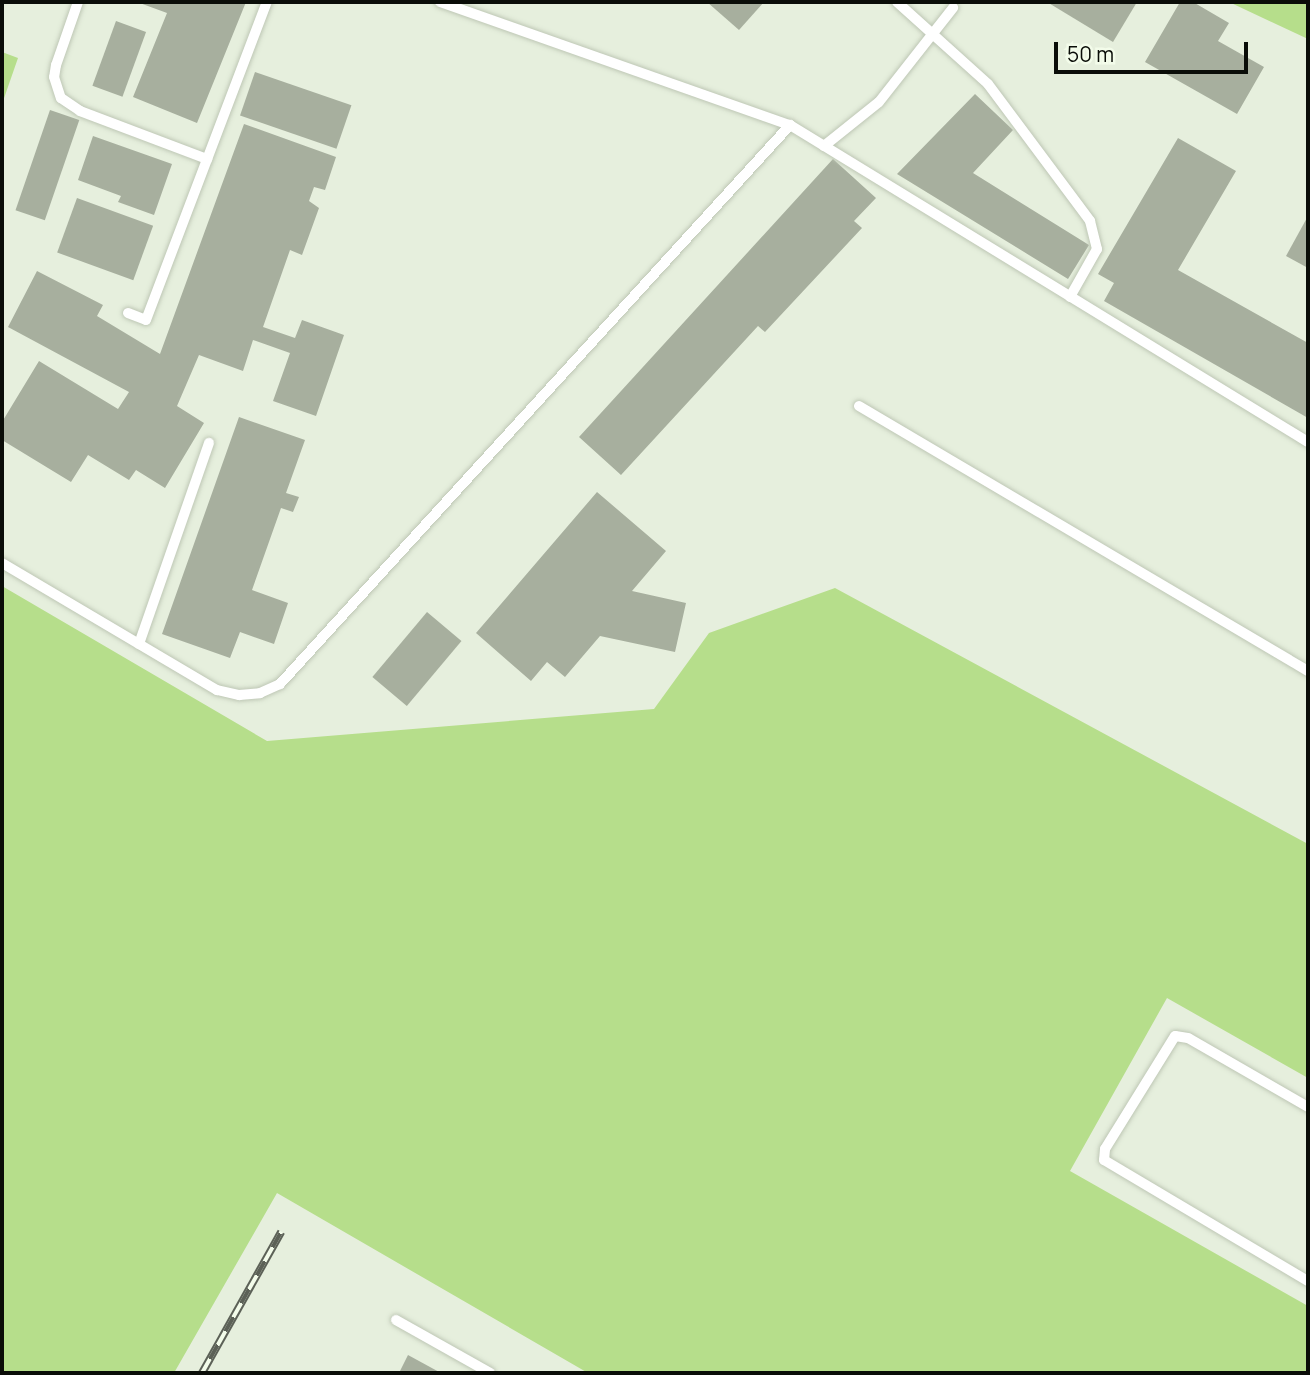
<!DOCTYPE html>
<style>
body{margin:0}
#map{position:relative;width:1310px;height:1375px;overflow:hidden;background:#e6efdd;font-family:Manrope,sans-serif}
div>[style]{position:absolute}
.water>*{inset:0;background:#b6de8b}
.building>*{inset:0;background:#a7af9e;transform-origin:0 0}
.roads{filter:drop-shadow(0 0 2px #bec7b5) drop-shadow(0 0 2px #bec7b5)}
.lane>*{height:10px;margin:-5px;padding:0 5px;transform-origin:5px;border-radius:5px;background:#fff}
.rail>*{height:8px;margin-top:-4px;transform-origin:0;background:repeating-linear-gradient(90deg,#f3fcea 0 16px,#5c6157 0 32px);box-sizing:border-box;border-block:2px solid #5c6157}
span{translate:-50% -50%;white-space:nowrap;text-align:center;line-height:1.15;-webkit-text-stroke:6px #f3fcea;paint-order:stroke}
.frame{position:absolute;inset:0;border:4px solid #0a0d08;pointer-events:none}
.scale{position:absolute;left:1054px;top:42px;width:194px;height:32px;box-sizing:border-box;border:4px solid #0a0d08;border-top:0;padding-left:9px;font-size:21px;line-height:24px;white-space:nowrap;color:#0a0d08;-webkit-text-stroke:5px #f3fcea;paint-order:stroke}
</style>
<div id="map">
<div class="water">
<i style="clip-path:polygon(1229px 2px,1308px 2px,1308px 39px)"></i>
<i style="clip-path:polygon(2px 52px,18px 58px,2px 104px)"></i>
<i style="clip-path:polygon(2px 586px,267px 741px,654px 709px,709px 633px,835px 588px,1308px 844px,1308px 1078px,1167px 998px,1070px 1171px,1308px 1306px,1308px 1373px,588px 1373px,277px 1193px,174px 1373px,2px 1373px)"></i>
</div>
<div class="building">
<i style="clip-path:polygon(137px 2px,246px 2px,197px 123px,133px 97px,167px 13px)"></i>
<i style="clip-path:polygon(707px 2px,764px 2px,739px 30px)"></i>
<i style="clip-path:polygon(1047px 2px,1137px 2px,1113px 42px)"></i>
<i style="clip-path:polygon(1180px 2px,1193px 2px,1229px 23px,1218px 41px,1264px 67px,1237px 114px,1145px 62px)"></i>
<i style="left:116px;top:21px;width:32px;height:69px;rotate:20deg"></i>
<i style="left:255px;top:72px;width:102px;height:46px;rotate:19deg"></i>
<i style="clip-path:polygon(975px 94px,1013px 130px,973px 173px,1089px 245px,1068px 279px,897px 174px)"></i>
<i style="left:50px;top:110px;width:31px;height:106px;rotate:19deg"></i>
<i style="clip-path:polygon(244px 124px,336px 157px,325px 190px,314px 187px,309px 201px,319px 208px,302px 255px,290px 250px,263px 327px,295px 338px,302px 320px,344px 335px,316px 416px,273px 401px,290px 353px,253px 340px,243px 371px,199px 355px,177px 406px,204px 423px,165px 488px,136px 470px,129px 480px,88px 455px,71px 482px,2px 440px,2px 422px,39px 361px,118px 409px,129px 392px,8px 327px,37px 271px,103px 305px,97px 316px,160px 354px)"></i>
<i style="clip-path:polygon(93px 136px,172px 164px,154px 215px,118px 202px,121px 196px,78px 180px)"></i>
<i style="clip-path:polygon(1178px 138px,1236px 171px,1178px 270px,1308px 343px,1308px 418px,1104px 301px,1114px 283px,1098px 274px)"></i>
<i style="clip-path:polygon(833px 159px,876px 198px,854px 221px,862px 228px,765px 332px,758px 326px,621px 475px,579px 437px)"></i>
<i style="left:77px;top:198px;width:81px;height:58px;rotate:20deg"></i>
<i style="clip-path:polygon(1308px 216px,1308px 268px,1286px 256px)"></i>
<i style="clip-path:polygon(239px 417px,305px 440px,286px 493px,299px 497px,293px 512px,281px 508px,252px 590px,288px 603px,274px 644px,240px 632px,230px 658px,162px 634px)"></i>
<i style="clip-path:polygon(597px 492px,666px 551px,632px 591px,686px 603px,675px 652px,600px 636px,565px 677px,547px 662px,531px 681px,476px 633px)"></i>
<i style="left:427px;top:612px;width:45px;height:85px;rotate:40deg"></i>
<i style="clip-path:polygon(408px 1355px,441px 1373px,399px 1373px)"></i>
</div>
<div class="roads">
<div class="lane">
<i style="left:78px;top:2px;width:67px;rotate:109.2deg"></i>
<i style="left:56px;top:65px;width:12px;rotate:99deg"></i>
<i style="left:54px;top:77px;width:22px;rotate:72deg"></i>
<i style="left:61px;top:98px;width:23px;rotate:34deg"></i>
<i style="left:80px;top:111px;width:136px;rotate:20.7deg"></i>
<i style="left:440px;top:2px;width:371px;rotate:19.4deg"></i>
<i style="left:790px;top:125px;width:607px;rotate:31.47deg"></i>
<i style="left:897px;top:2px;width:122px;rotate:42deg"></i>
<i style="left:988px;top:84px;width:171px;rotate:53.3deg"></i>
<i style="left:1090px;top:221px;width:29px;rotate:76deg"></i>
<i style="left:1097px;top:249px;width:55px;rotate:119.4deg"></i>
<i style="left:824px;top:146px;width:70px;rotate:-38.7deg"></i>
<i style="left:879px;top:102px;width:120px;rotate:-51.8deg"></i>
<i style="left:128px;top:313px;width:19px;rotate:21deg"></i>
<i style="left:146px;top:320px;width:340px;rotate:-69.2deg"></i>
<i style="left:859px;top:406px;width:521px;rotate:30.55deg"></i>
<i style="left:2px;top:563px;width:250px;rotate:30.6deg"></i>
<i style="left:217px;top:690px;width:23px;rotate:13deg"></i>
<i style="left:239px;top:695px;width:21px;rotate:-5deg"></i>
<i style="left:260px;top:693px;width:22px;rotate:-24deg"></i>
<i style="left:280px;top:684px;width:757px;rotate:-47.62deg"></i>
<i style="left:139px;top:644px;width:213px;rotate:-70.8deg"></i>
<i style="left:1308px;top:1107px;width:138px;rotate:-150.1deg"></i>
<i style="left:1188px;top:1038px;width:13px;rotate:-171deg"></i>
<i style="left:1175px;top:1036px;width:133px;rotate:121.8deg"></i>
<i style="left:1105px;top:1149px;width:11px;rotate:95deg"></i>
<i style="left:1104px;top:1160px;width:237px;rotate:30.7deg"></i>
<i style="left:396px;top:1320px;width:108px;rotate:29.4deg"></i>
</div>
</div>
<div class="rail">
<i style="left:202px;top:1373px;width:162px;rotate:-60.7deg"></i>
</div>
<div class="frame"></div>
<div class="scale">50 m</div>
</div>
